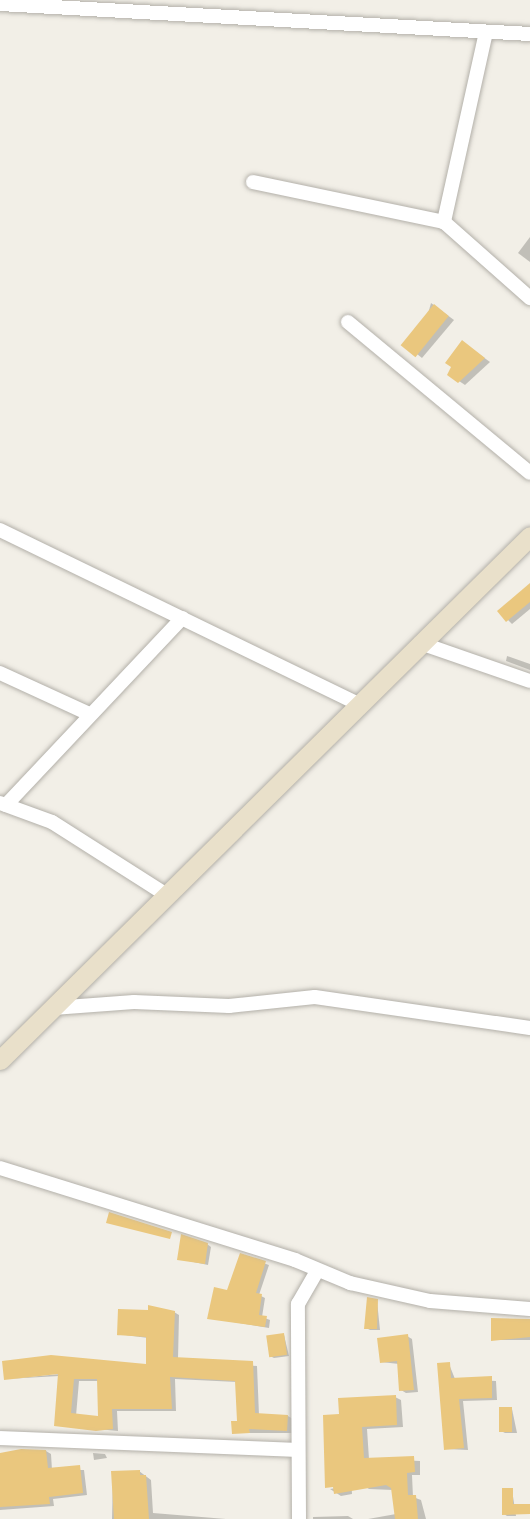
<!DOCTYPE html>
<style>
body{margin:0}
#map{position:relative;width:530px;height:1519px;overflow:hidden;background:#f2efe7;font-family:Rubik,sans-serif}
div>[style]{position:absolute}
.shadow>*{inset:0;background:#0003}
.building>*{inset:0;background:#eac77e;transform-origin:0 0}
.roads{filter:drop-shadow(0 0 2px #b3b0a9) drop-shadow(0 0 2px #b3b0a9)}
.street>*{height:14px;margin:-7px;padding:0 7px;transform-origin:7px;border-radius:7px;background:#fff}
.secondary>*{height:19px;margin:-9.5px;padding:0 9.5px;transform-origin:9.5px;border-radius:9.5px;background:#e9e0ca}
span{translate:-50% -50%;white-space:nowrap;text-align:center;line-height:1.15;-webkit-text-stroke:6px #fff;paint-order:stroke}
</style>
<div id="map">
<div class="shadow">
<i style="clip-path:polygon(530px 237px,530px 262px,518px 253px)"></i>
<i style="clip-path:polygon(431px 303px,454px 320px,422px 358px,417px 354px)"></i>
<i style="clip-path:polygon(468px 346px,490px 362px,465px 385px,459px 381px)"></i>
<i style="clip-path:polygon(530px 586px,530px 609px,512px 624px,499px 611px)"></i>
<i style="clip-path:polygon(507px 656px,530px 664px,530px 670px,506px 661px)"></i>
<i style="clip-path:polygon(207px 1244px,211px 1247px,208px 1265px,179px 1259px)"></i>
<i style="clip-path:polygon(241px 1255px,269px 1265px,259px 1295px,265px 1298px,262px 1317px,270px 1320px,269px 1328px,209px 1318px,228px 1292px)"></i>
<i style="clip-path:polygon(377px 1301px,380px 1330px,370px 1330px,366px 1328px)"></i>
<i style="clip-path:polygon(evenodd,174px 1312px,179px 1315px,178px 1359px,257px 1366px,259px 1415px,288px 1416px,293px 1419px,292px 1433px,233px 1433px,239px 1422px,237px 1382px,175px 1379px,176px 1411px,117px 1411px,118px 1431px,55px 1425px,59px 1376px,6px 1379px,148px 1366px,148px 1338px,118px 1334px,174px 1312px,79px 1381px,98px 1381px,100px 1418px,76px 1416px,79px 1381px)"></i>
<i style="clip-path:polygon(530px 1320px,530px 1340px,493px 1340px)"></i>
<i style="clip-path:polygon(284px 1335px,289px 1356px,274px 1358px,270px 1356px)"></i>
<i style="clip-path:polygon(407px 1336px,412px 1339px,418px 1392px,406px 1393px,401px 1390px,399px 1364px,381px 1362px)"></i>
<i style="clip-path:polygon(449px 1364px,455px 1379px,496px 1381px,497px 1400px,463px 1401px,468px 1450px,446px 1449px)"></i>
<i style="clip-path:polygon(395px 1397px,401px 1400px,403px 1427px,367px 1429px,369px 1459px,420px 1461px,420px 1475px,412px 1475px,413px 1497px,421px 1500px,426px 1519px,368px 1519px,396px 1514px,393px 1490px,369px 1489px,351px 1477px,352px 1494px,341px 1496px,330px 1489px,342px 1487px,327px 1487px,340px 1415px)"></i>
<i style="clip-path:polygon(512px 1409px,517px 1433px,505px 1433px,501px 1431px)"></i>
<i style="clip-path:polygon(46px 1451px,51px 1454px,52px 1470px,84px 1470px,87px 1495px,53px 1499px,54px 1506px,0 1510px,0 1456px)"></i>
<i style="clip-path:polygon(93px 1453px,105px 1454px,107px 1458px,94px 1460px)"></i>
<i style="clip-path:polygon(139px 1471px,151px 1480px,153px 1513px,226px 1519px,112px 1519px,113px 1473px)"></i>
<i style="clip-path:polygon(512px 1490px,516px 1516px,507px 1516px,504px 1514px)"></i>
<i style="clip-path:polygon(348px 1516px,353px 1519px,313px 1519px,313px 1517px)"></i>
</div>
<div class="building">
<i style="left:434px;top:304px;width:19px;height:53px;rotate:39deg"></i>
<i style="clip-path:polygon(462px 340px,485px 358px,458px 383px,447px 375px,451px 367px,445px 363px)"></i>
<i style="clip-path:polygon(530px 583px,530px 602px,506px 622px,497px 611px)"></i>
<i style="clip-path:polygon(109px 1212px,172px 1232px,170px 1239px,106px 1223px)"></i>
<i style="clip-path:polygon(181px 1234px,208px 1243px,205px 1264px,177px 1260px)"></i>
<i style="clip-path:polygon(240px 1253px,266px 1261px,256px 1293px,262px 1294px,259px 1315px,267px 1316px,265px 1327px,207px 1319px,214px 1287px,227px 1290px)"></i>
<i style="clip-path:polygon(367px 1297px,378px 1299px,377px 1329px,364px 1329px)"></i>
<i style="clip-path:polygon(evenodd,148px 1305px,175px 1311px,173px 1357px,253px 1361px,255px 1413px,288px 1415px,287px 1431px,249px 1429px,250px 1433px,232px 1434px,231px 1421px,237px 1421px,235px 1381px,170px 1377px,172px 1409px,112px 1409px,113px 1429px,96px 1431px,54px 1426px,58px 1374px,4px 1380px,2px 1361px,51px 1355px,146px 1364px,146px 1337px,117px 1335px,118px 1309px,148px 1310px,148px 1305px,74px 1379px,97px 1379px,98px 1416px,71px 1413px,74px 1379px)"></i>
<i style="clip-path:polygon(491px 1318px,530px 1319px,530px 1337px,491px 1341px)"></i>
<i style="left:284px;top:1333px;width:22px;height:18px;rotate:82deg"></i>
<i style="clip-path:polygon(408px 1334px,414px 1390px,399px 1391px,397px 1361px,380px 1363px,377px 1338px)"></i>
<i style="clip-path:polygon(450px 1362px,451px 1378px,492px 1376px,492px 1398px,459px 1399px,464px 1448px,444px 1450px,437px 1363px)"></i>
<i style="clip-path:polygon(396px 1395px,397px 1425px,362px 1427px,364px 1458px,414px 1456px,415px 1472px,407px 1473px,408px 1495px,416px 1495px,418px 1519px,395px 1519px,391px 1488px,386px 1485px,334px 1494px,333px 1487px,325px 1488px,323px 1415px,339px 1414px,338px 1398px)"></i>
<i style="left:499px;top:1407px;width:13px;height:25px"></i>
<i style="clip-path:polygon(21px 1449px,46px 1450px,48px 1468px,80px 1465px,83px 1493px,49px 1497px,50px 1504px,0 1507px,0 1453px)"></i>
<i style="clip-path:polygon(140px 1470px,140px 1475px,146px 1475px,149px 1519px,114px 1519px,111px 1471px)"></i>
<i style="clip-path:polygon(502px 1488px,513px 1488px,513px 1504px,530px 1504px,530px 1514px,502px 1515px)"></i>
</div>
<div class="roads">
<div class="street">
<i style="left:0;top:4px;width:531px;rotate:3.24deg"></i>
<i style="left:486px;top:32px;width:195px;rotate:102.5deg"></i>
<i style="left:444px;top:222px;width:115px;rotate:41.5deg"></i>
<i style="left:253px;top:182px;width:195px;rotate:11.8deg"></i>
<i style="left:348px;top:322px;width:236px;rotate:39.7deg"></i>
<i style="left:0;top:530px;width:399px;rotate:25.9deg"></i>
<i style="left:420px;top:643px;width:116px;rotate:19.1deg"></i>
<i style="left:0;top:673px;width:98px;rotate:24.7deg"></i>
<i style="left:0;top:803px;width:55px;rotate:20.1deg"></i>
<i style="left:52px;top:822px;width:134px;rotate:32.5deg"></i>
<i style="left:6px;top:805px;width:257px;rotate:-46.7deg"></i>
<i style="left:53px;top:1008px;width:81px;rotate:-4.2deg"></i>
<i style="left:134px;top:1002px;width:95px;rotate:2.4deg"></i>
<i style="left:229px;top:1006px;width:86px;rotate:-6deg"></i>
<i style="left:315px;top:997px;width:217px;rotate:8.2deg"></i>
<i style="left:0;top:1168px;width:309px;rotate:17.3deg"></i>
<i style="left:295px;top:1260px;width:60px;rotate:22.7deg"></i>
<i style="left:350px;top:1283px;width:82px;rotate:12.7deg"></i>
<i style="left:430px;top:1301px;width:100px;rotate:4.6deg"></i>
<i style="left:0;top:1438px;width:298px;rotate:2.3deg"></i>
<i style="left:299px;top:1519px;width:215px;rotate:-90.3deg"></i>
<i style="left:298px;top:1304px;width:39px;rotate:-60deg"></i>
</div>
<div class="secondary">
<i style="left:0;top:1060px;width:745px;rotate:-44.67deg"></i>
</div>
</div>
</div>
